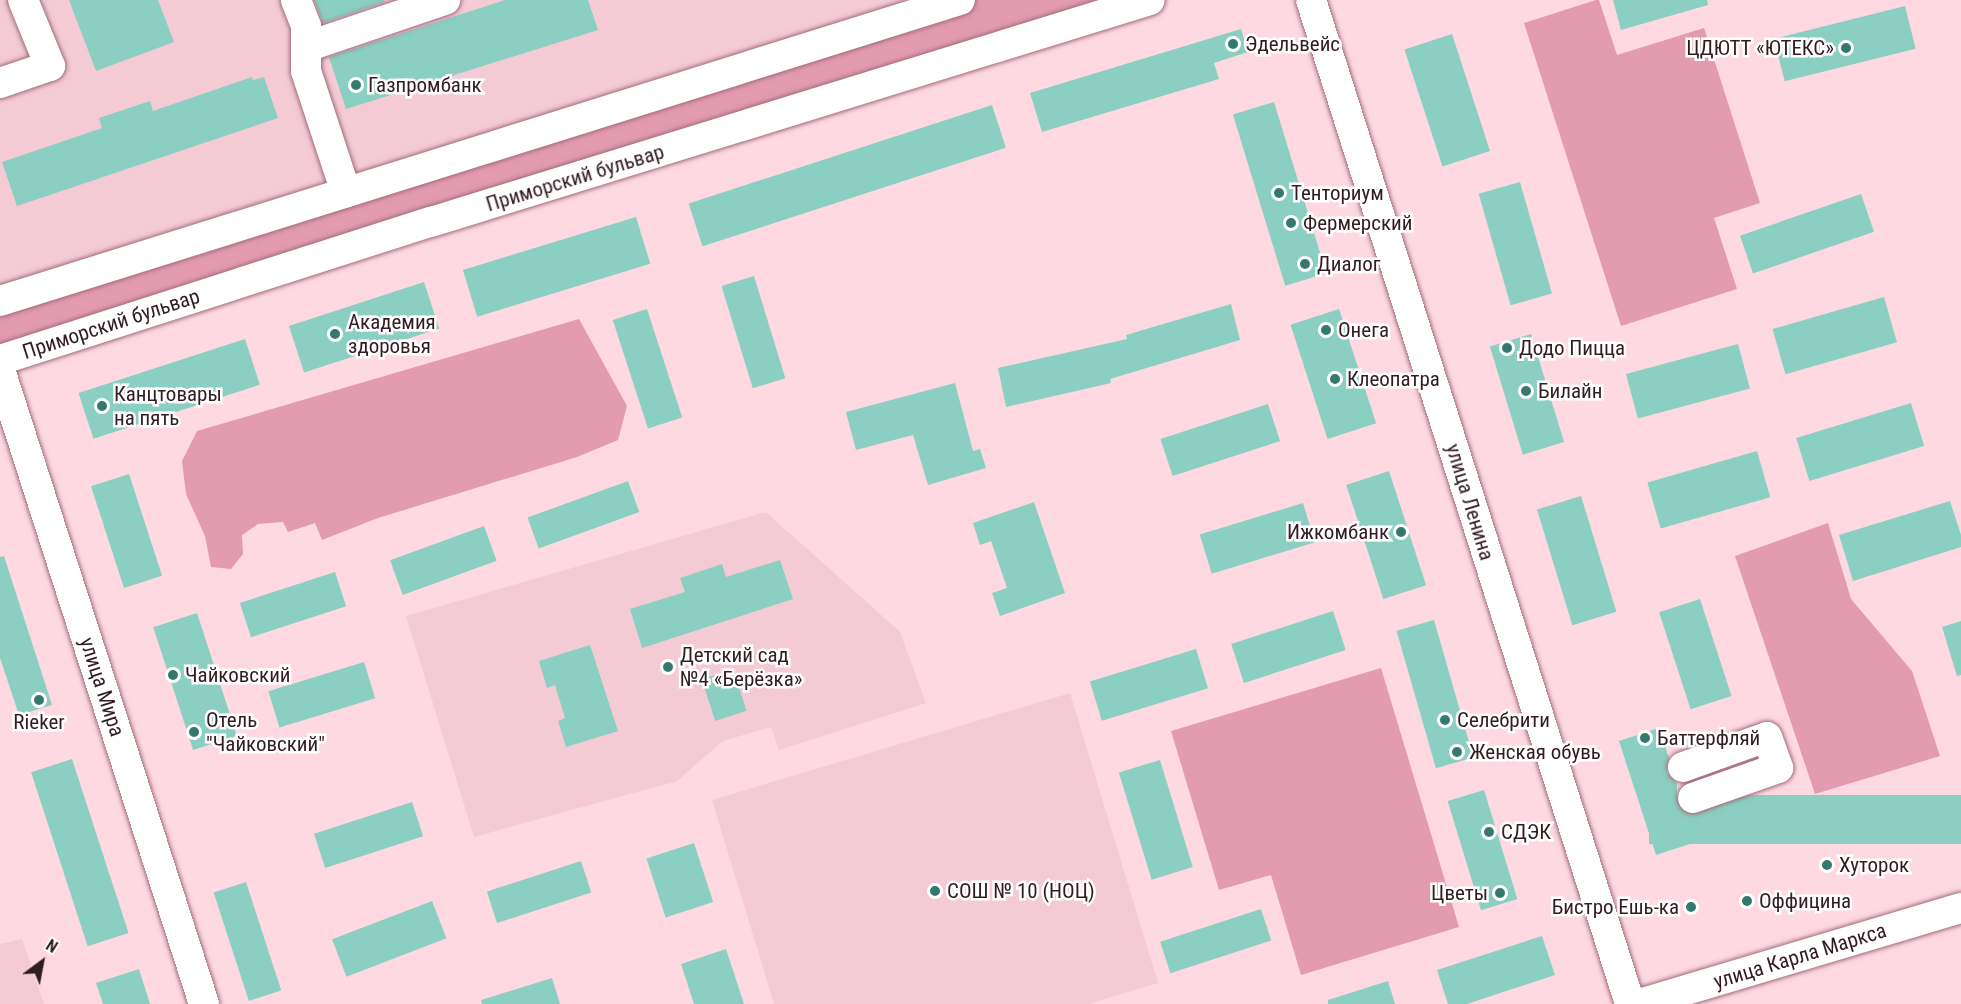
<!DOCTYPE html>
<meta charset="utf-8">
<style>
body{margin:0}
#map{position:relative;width:1961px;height:1004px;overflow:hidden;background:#fed9e2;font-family:"Roboto Condensed",sans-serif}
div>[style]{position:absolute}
.built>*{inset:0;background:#f4cad5}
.green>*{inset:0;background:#e39bb0}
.building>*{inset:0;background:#8acfc1;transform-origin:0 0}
.roads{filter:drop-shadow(0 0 2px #a26c7b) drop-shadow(0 0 2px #a26c7b)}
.minor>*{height:30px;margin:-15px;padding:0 15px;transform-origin:15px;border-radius:15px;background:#fff}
.dots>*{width:16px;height:16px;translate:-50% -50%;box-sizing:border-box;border:3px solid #fff;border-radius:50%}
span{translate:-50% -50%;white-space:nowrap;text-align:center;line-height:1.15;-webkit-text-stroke:5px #fff;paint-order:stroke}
.poi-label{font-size:21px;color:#321c23}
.left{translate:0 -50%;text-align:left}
.right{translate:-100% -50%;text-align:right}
.street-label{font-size:21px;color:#321c23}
.north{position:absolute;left:12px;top:932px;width:60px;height:60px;-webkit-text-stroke:4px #fff;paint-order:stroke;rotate:32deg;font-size:16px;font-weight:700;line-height:24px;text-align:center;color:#321c23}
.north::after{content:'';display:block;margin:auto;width:21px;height:27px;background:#321c23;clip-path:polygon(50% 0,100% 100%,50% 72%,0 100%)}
</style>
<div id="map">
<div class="built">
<i style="clip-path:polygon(0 0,922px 0,0 293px)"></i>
<i style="clip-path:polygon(766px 512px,900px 632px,926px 703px,779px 750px,771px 727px,723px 741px,677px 781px,474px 837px,406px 616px)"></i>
<i style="clip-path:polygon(1070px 693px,1158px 983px,1088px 1004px,774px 1004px,712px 800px)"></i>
<i style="clip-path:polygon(22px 939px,44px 1004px,0 1004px,0 944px)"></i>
</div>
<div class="green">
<i style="clip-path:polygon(960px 0,1150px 0,0 360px,0 301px)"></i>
<i style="clip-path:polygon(1596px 0,1599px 0,1617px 55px,1704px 28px,1760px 203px,1714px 218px,1737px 289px,1621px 326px,1524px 23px)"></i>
<i style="clip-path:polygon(579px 319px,627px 406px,618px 440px,577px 457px,378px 518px,322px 540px,315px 523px,288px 532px,283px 522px,258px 524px,242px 535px,243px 554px,231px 569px,211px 567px,205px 536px,186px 494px,182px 461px,197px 431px)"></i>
<i style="clip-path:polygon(1828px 523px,1851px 599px,1912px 671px,1940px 756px,1815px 794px,1735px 556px)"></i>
<i style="clip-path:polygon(1381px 668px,1459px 927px,1301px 975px,1271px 875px,1219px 890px,1171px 731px)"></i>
</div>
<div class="building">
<i style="clip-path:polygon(69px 0,158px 0,174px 42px,96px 71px)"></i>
<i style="clip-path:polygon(314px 0,384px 0,385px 2px,323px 23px)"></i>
<i style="clip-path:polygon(505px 0,588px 0,598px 30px,346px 109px,329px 57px)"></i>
<i style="clip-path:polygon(1613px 0,1707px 0,1708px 5px,1621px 30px)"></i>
<i style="left:1905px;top:6px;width:44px;height:135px;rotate:76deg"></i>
<i style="clip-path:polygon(1241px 29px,1248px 52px,1214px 63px,1219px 79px,1042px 132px,1030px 93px)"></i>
<i style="left:1452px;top:34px;width:123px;height:50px;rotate:72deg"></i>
<i style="clip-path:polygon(252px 77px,253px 80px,264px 77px,278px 118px,17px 206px,2px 162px,102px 128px,99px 118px,150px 101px,153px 111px)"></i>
<i style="left:1274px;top:102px;width:179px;height:43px;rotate:73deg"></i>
<i style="left:992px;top:105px;width:45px;height:319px;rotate:72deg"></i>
<i style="left:1520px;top:182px;width:116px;height:43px;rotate:74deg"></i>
<i style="left:1861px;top:194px;width:40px;height:128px;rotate:71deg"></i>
<i style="left:636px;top:217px;width:49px;height:181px;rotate:73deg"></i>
<i style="left:754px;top:276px;width:107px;height:34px;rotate:73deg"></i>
<i style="left:424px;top:282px;width:49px;height:142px;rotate:72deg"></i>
<i style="left:1884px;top:297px;width:47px;height:116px;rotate:74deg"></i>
<i style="clip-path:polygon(1231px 304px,1240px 340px,1110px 379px,1111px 383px,1006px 407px,998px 368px,1127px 339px,1126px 335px)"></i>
<i style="left:647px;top:309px;width:114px;height:36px;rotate:72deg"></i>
<i style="left:1339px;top:309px;width:120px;height:51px;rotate:72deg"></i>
<i style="left:1531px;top:334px;width:113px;height:43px;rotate:73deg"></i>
<i style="left:245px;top:339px;width:48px;height:175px;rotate:72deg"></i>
<i style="left:1738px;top:344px;width:46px;height:116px;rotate:75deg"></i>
<i style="clip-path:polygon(955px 383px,973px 451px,980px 449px,986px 468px,928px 485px,913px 435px,856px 450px,846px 412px)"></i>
<i style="left:1911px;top:403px;width:45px;height:120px;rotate:73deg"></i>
<i style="left:1268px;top:404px;width:39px;height:113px;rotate:72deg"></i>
<i style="left:1757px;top:451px;width:48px;height:114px;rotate:74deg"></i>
<i style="left:1389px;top:471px;width:120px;height:45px;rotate:72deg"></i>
<i style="left:129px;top:474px;width:107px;height:40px;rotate:72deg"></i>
<i style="left:628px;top:481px;width:33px;height:107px;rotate:70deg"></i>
<i style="left:1581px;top:496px;width:121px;height:46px;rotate:73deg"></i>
<i style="clip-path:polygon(1950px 501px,1961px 535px,1961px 547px,1853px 581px,1839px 535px)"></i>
<i style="clip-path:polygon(1034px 502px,1065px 593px,1000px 616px,992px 593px,1007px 588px,991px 541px,980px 545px,973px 523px)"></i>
<i style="left:1303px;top:503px;width:41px;height:108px;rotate:73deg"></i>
<i style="left:484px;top:526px;width:37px;height:100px;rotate:70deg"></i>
<i style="clip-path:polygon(4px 556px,52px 705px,19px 715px,0 658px,0 557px)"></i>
<i style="clip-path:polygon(780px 560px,793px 599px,642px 648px,630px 609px,685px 592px,680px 578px,722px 564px,726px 577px)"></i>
<i style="left:335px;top:572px;width:36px;height:100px;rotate:72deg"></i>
<i style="left:1700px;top:599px;width:102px;height:43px;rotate:72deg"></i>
<i style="left:1333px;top:611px;width:41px;height:107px;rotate:72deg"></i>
<i style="left:197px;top:613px;width:129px;height:46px;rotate:72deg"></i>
<i style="left:1434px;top:620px;width:143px;height:39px;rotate:74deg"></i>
<i style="clip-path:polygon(1961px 621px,1961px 675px,1957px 676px,1942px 627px)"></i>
<i style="clip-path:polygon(590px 645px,618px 731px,566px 747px,558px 721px,565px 718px,555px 685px,547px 688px,539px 661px)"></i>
<i style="left:1196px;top:649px;width:41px;height:111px;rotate:73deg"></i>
<i style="left:364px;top:662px;width:38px;height:100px;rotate:73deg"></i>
<i style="left:733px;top:669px;width:44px;height:33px;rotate:72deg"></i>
<i style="clip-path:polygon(1659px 728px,1669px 758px,1667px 772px,1677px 783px,1677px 803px,1687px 813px,1696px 842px,1656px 855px,1619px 741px)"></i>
<i style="left:72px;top:759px;width:183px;height:43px;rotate:72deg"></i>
<i style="left:1160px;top:760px;width:112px;height:43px;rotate:73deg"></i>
<i style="left:1484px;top:790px;width:114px;height:38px;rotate:73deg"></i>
<i style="left:1961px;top:795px;width:49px;height:312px;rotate:90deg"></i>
<i style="left:412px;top:802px;width:36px;height:103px;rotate:72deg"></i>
<i style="left:694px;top:843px;width:62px;height:50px;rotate:72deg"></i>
<i style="left:581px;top:861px;width:33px;height:99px;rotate:72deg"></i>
<i style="left:246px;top:882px;width:114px;height:34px;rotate:72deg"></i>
<i style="left:432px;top:901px;width:40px;height:107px;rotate:69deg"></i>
<i style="left:1261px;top:909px;width:33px;height:106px;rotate:72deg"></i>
<i style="clip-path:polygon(1542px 936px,1555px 975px,1467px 1004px,1448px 1004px,1437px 970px)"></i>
<i style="clip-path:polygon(726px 949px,744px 1004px,694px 1004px,681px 964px)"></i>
<i style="clip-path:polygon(139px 969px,150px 1004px,103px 1004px,96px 983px)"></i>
<i style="clip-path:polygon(552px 978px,560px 1004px,482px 1004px,481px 1000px)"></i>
<i style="clip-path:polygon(1388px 981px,1395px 1004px,1328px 1004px,1328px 1000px)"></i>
</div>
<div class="roads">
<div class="minor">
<i style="left:296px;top:0;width:28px;rotate:69deg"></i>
<i style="left:306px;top:26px;width:45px;rotate:90deg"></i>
<i style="left:306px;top:71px;width:128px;rotate:71.8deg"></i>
<i style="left:1311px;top:0;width:1053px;rotate:72.37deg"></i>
<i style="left:306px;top:47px;width:147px;rotate:-18.7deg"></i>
<i style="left:0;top:83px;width:53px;rotate:-18.8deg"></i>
<i style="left:50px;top:66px;width:71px;rotate:-112.2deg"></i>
<i style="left:0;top:301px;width:1006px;rotate:-17.41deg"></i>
<i style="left:0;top:360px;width:453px;rotate:-17.8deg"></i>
<i style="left:431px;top:222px;width:752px;rotate:-17.16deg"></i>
<i style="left:0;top:370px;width:666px;rotate:72.16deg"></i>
<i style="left:1683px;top:767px;width:89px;rotate:-19.7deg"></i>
<i style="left:1767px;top:737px;width:33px;rotate:70deg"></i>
<i style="left:1778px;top:768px;width:90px;rotate:160.6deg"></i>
<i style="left:1639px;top:1004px;width:336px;rotate:-16.6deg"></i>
</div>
</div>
<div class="dots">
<i style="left:1233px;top:44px;background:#35796e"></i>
<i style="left:1846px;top:48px;background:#35796e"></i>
<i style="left:356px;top:85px;background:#35796e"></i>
<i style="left:1279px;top:193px;background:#35796e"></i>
<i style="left:1291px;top:223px;background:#35796e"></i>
<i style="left:1305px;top:264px;background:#35796e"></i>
<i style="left:1326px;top:330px;background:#35796e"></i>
<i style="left:335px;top:334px;background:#35796e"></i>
<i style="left:1507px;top:348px;background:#35796e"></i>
<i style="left:1335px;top:379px;background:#35796e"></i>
<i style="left:1526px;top:391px;background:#35796e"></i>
<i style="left:102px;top:406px;background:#35796e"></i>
<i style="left:1401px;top:532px;background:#35796e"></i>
<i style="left:668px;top:667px;background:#35796e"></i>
<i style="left:173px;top:675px;background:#35796e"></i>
<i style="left:39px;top:700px;background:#35796e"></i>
<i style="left:1445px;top:720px;background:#35796e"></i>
<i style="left:194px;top:732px;background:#35796e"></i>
<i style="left:1645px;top:738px;background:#35796e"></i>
<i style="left:1457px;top:752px;background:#35796e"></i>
<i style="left:1489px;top:832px;background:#35796e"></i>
<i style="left:1827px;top:865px;background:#35796e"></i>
<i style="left:935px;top:891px;background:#35796e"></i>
<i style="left:1500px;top:893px;background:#35796e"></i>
<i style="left:1747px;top:901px;background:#35796e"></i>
<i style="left:1691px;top:907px;background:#35796e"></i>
</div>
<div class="poi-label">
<span class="left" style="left:1245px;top:44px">Эдельвейс</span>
<span class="right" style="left:1834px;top:48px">ЦДЮТТ «ЮТЕКС»</span>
<span class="left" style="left:368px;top:85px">Газпромбанк</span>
<span class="left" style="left:1291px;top:193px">Тенториум</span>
<span class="left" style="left:1303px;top:223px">Фермерский</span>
<span class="left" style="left:1317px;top:264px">Диалог</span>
<span class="left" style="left:348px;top:334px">Академия<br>здоровья</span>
<span class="left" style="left:1338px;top:330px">Онега</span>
<span class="left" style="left:1519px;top:348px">Додо Пицца</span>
<span class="left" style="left:1347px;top:379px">Клеопатра</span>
<span class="left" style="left:1538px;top:391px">Билайн</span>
<span class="left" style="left:114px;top:406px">Канцтовары<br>на пять</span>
<span class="right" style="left:1389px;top:532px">Ижкомбанк</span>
<span class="left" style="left:680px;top:667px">Детский сад<br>№4 «Берёзка»</span>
<span class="left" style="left:185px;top:675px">Чайковский</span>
<span class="left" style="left:206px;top:732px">Отель<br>"Чайковский"</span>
<span class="left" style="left:1457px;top:720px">Селебрити</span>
<span style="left:39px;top:722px">Rieker</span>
<span class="left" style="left:1657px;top:738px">Баттерфляй</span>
<span class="left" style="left:1469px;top:752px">Женская обувь</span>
<span class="left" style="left:1501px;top:832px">СДЭК</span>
<span class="left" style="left:1839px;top:865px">Хуторок</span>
<span class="left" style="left:947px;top:891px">СОШ № 10 (НОЦ)</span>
<span class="right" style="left:1488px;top:893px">Цветы</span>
<span class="left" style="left:1759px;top:901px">Оффицина</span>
<span class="right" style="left:1679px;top:907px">Бистро Ешь-ка</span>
</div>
<div class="street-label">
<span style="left:575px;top:178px;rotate:-17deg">Приморский бульвар</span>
<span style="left:111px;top:324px;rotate:-18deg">Приморский бульвар</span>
<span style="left:1470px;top:502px;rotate:73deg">улица Ленина</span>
<span style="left:102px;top:687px;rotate:72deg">улица Мира</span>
<span style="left:1800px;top:956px;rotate:-17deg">улица Карла Маркса</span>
</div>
<div class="north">N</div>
</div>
